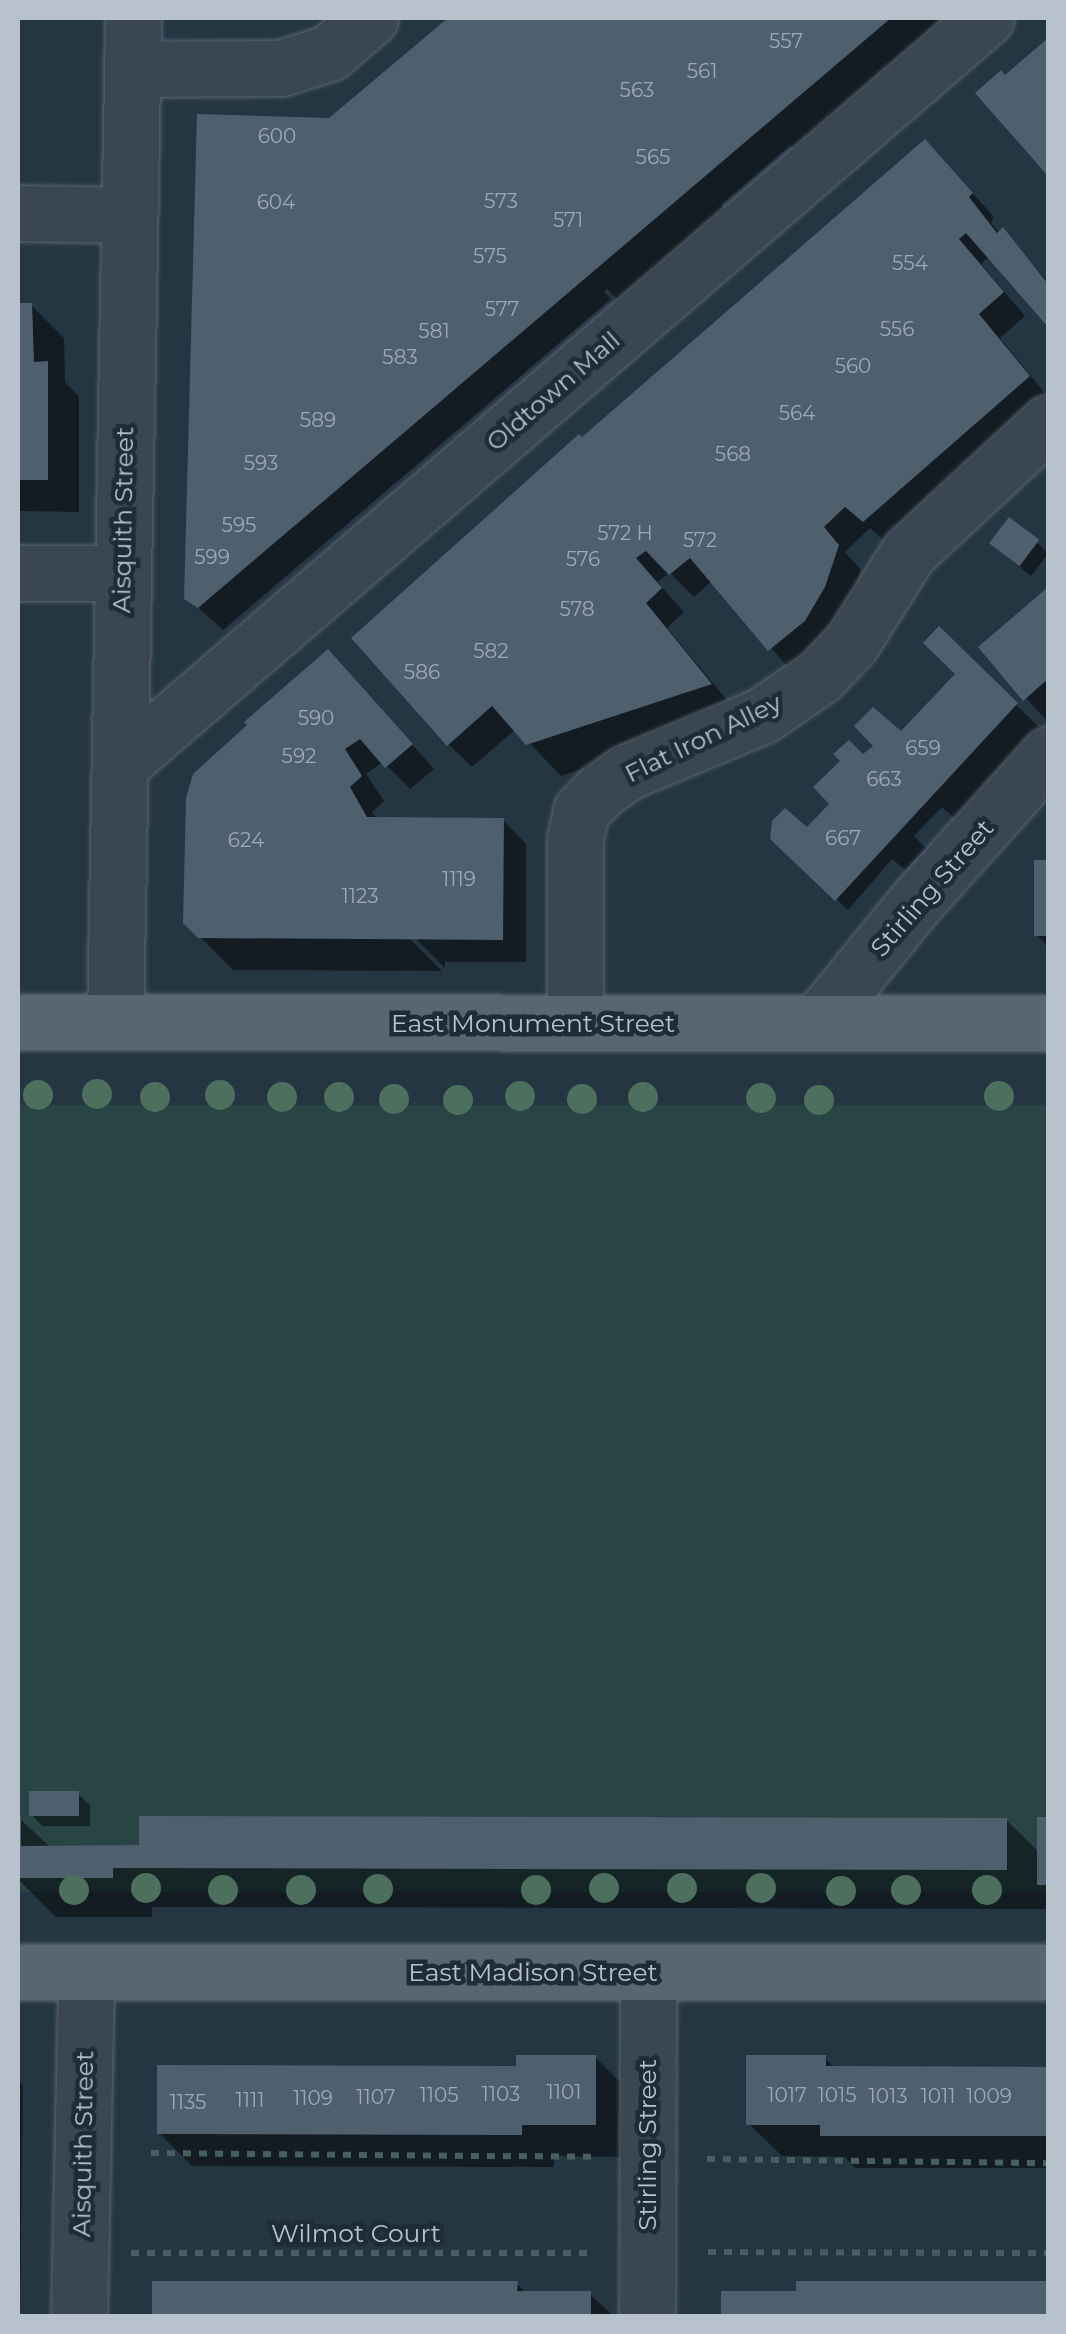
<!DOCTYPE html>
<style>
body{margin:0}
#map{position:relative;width:1066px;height:2334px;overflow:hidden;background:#253643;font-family:Montserrat,sans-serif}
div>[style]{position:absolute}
.green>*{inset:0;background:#284444;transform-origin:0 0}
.shadow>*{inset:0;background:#0007}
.building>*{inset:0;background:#4e5f6e;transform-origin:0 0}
.path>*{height:6px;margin-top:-3px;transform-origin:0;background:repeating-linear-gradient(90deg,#466060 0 8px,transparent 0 16px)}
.roads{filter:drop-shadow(0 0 2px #586570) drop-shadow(0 0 2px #586570)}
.minor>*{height:55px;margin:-27.5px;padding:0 27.5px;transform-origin:27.5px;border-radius:27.5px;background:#3a4753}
.major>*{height:55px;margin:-27.5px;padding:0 27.5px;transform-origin:27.5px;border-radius:27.5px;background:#586673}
.trees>*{width:30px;height:30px;margin:-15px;border-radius:50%;background:#4d6f5d}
span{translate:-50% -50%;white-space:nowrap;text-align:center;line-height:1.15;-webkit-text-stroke:9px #1f2c38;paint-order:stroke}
.number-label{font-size:20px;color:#9da9b4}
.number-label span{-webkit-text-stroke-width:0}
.street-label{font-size:25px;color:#b7c2cc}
.frame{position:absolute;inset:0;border:20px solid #b7c2cc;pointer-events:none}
</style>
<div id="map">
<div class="green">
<i style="left:18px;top:1105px;width:1030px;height:787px"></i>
</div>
<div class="shadow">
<i style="clip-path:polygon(452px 18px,973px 18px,800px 155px,790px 146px,721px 205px,737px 222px,631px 313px,607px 289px,604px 292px,611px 299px,223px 630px,187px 598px,330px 120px)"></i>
<i style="clip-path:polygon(1048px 41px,1048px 172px,979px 93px,1005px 78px)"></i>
<i style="clip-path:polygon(948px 166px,994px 217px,991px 222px,1000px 234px,1003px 231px,1048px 282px,1048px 324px,989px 256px,981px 264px,1025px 316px,1000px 338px,1048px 397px,888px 544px,870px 528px,845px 552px,861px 570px,847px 611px,793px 673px,712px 581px,694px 597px,670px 573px,657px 582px,684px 612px,667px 628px,733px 707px,619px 745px,628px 754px,561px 776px,516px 729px,472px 767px,448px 744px,582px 440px,731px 313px,786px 259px,792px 261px)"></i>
<i style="clip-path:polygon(18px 305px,31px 305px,64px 338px,65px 382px,79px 396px,79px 512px,18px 511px)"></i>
<i style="clip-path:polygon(1037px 542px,1048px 554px,1031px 576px,1004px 554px)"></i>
<i style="clip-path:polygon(1048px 591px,1048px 722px,981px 648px)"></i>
<i style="clip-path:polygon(939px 630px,1040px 728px,954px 818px,942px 807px,914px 836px,926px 848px,905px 870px,892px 859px,848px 910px,773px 838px,807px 831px,856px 832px,863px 758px,901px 734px,958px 674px)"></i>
<i style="clip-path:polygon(351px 676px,434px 769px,410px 789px,383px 762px,366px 774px,384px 801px,372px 812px,377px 819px,503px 820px,526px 844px,526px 962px,445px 962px,445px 968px,406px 929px,403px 932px,442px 971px,233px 970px,186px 922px)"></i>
<i style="clip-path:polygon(1048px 838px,1048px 947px,1037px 935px,1036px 863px,1048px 863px)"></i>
<i style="clip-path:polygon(78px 1794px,90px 1805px,90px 1826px,42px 1826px,31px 1814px)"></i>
<i style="clip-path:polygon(18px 1817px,51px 1848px,1006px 1820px,1040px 1853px,1040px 1820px,1048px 1820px,1048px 1893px,1046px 1909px,152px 1907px,152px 1917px,56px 1917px,18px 1879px)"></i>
<i style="clip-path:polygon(595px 2057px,628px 2090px,628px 2157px,554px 2156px,554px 2167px,192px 2166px,159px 2133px)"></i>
<i style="clip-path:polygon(825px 2058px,836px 2069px,1048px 2069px,1048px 2168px,855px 2168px,845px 2157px,782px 2156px,749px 2124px)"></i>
<i style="clip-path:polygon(18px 2079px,23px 2085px,20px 2316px,18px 2316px)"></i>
<i style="clip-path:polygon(154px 2283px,517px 2284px,527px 2294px,590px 2294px,613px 2316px,154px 2316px)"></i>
<i style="clip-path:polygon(798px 2283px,1048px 2283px,1048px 2316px,724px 2316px,724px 2293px,798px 2294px)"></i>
</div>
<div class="building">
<i style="clip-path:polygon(448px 18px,891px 18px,198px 608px,184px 599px,197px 114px,329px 118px)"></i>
<i style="clip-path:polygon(1048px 38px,1048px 176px,975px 93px,1001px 70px,1005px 75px)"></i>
<i style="clip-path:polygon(925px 139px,973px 193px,969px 197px,997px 233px,1003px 227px,1048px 284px,1048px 327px,966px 233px,959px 239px,1004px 292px,979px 314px,1030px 376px,863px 522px,845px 507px,824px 527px,839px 545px,825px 587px,805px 621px,768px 651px,690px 558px,669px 575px,646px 551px,636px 558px,662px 588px,646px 603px,712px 684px,526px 745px,492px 706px,447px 746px,351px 638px,579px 434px,582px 437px)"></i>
<i style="clip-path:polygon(18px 303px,32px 303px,34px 362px,48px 361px,48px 480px,18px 480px)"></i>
<i style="left:1009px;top:517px;width:38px;height:33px;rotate:37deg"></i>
<i style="clip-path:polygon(1048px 587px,1048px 679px,1023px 701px,978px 647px)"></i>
<i style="clip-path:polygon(939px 626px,1018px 703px,835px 901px,770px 839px,772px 821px,785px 808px,807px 827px,829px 804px,813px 787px,840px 761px,833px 754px,849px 740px,863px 754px,873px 746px,854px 726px,873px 707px,901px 731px,955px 674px,923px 643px)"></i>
<i style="clip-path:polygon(328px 649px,413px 744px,385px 768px,360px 739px,345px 749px,362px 776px,350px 787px,367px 817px,504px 818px,503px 940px,198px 938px,183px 923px,186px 798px,193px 774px,247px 725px,244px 722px)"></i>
<i style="left:1048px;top:860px;width:76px;height:14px;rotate:90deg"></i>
<i style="left:29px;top:1791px;width:50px;height:25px"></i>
<i style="clip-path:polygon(18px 1815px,21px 1815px,21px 1846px,139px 1845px,139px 1816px,1007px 1818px,1007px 1870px,113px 1868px,113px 1878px,18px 1878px)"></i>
<i style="left:1037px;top:1817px;width:11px;height:68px"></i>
<i style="clip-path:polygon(516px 2055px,596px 2055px,596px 2125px,522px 2125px,522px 2135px,157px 2134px,157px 2065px,516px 2066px)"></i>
<i style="clip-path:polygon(746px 2055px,826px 2055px,826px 2066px,1048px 2067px,1048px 2136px,820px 2136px,820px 2125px,746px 2125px)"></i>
<i style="clip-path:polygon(152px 2281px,518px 2281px,517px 2291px,591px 2291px,591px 2316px,152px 2316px)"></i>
<i style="clip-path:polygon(796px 2281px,1048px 2281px,1048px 2316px,721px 2316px,721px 2291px,796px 2291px)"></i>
</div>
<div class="path">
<i style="left:151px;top:2153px;width:444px;rotate:0.5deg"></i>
<i style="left:707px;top:2159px;width:341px;rotate:0.7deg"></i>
<i style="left:708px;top:2252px;width:340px;rotate:0.2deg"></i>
<i style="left:131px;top:2253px;width:463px"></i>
</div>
<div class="roads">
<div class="minor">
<i style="left:132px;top:69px;width:149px;rotate:-0.4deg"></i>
<i style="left:281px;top:68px;width:50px;rotate:-17.4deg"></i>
<i style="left:329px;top:53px;width:54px;rotate:-40.5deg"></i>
<i style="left:18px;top:213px;width:111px;rotate:1deg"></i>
<i style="left:18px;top:573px;width:103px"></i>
<i style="left:121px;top:764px;width:1142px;rotate:-40.78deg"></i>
<i style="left:115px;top:1022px;width:1004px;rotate:-88.97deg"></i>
<i style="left:818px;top:1022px;width:155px;rotate:-50.8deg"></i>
<i style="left:916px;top:902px;width:198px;rotate:-48.1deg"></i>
<i style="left:575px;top:1023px;width:184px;rotate:-90deg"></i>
<i style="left:575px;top:839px;width:29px;rotate:-78deg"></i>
<i style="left:581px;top:811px;width:28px;rotate:-46deg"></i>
<i style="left:600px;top:791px;width:33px;rotate:-35deg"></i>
<i style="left:627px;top:772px;width:147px;rotate:-22.7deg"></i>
<i style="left:763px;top:715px;width:69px;rotate:-34.4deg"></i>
<i style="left:820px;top:676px;width:47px;rotate:-46.7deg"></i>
<i style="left:852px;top:642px;width:107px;rotate:-57.7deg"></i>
<i style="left:909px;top:552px;width:190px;rotate:-42.9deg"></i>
<i style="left:79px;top:2316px;width:344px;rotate:-88.8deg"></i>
<i style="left:647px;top:2316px;width:343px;rotate:-89.8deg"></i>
</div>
<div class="major">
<i style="left:18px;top:1022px;width:1030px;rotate:0.06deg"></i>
<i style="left:18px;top:1972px;width:1030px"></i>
</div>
</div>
<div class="trees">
<i style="left:97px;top:1094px"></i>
<i style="left:38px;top:1095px"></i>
<i style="left:220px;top:1095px"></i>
<i style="left:520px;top:1096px"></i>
<i style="left:999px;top:1096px"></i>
<i style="left:155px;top:1097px"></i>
<i style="left:282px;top:1097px"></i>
<i style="left:339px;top:1097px"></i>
<i style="left:643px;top:1097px"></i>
<i style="left:761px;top:1098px"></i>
<i style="left:394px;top:1099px"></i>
<i style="left:582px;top:1099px"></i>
<i style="left:458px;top:1100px"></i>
<i style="left:819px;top:1100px"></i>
<i style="left:146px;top:1888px"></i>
<i style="left:604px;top:1888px"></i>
<i style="left:682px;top:1888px"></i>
<i style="left:761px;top:1888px"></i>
<i style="left:378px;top:1889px"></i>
<i style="left:74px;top:1890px"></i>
<i style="left:223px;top:1890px"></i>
<i style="left:301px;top:1890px"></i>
<i style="left:536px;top:1890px"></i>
<i style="left:906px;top:1890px"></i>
<i style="left:987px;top:1890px"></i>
<i style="left:841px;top:1891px"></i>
</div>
<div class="number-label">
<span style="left:786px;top:41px">557</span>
<span style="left:702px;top:71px">561</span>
<span style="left:637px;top:90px">563</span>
<span style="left:277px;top:136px">600</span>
<span style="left:653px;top:157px">565</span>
<span style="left:501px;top:201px">573</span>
<span style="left:276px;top:202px">604</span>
<span style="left:568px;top:220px">571</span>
<span style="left:490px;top:256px">575</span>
<span style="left:910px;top:263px">554</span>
<span style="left:502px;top:309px">577</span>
<span style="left:897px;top:329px">556</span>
<span style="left:434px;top:331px">581</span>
<span style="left:400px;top:357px">583</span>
<span style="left:853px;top:366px">560</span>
<span style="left:797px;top:413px">564</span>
<span style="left:318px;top:420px">589</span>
<span style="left:733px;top:454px">568</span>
<span style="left:261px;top:463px">593</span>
<span style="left:239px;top:525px">595</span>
<span style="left:625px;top:533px">572 H</span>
<span style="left:700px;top:540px">572</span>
<span style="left:212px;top:557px">599</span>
<span style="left:583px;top:559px">576</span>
<span style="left:577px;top:609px">578</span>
<span style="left:491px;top:651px">582</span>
<span style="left:422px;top:672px">586</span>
<span style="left:316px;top:718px">590</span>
<span style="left:923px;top:748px">659</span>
<span style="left:299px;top:756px">592</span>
<span style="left:884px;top:779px">663</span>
<span style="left:843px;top:838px">667</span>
<span style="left:246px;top:840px">624</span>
<span style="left:459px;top:879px">1119</span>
<span style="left:360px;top:896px">1123</span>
<span style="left:564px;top:2092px">1101</span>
<span style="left:501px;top:2094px">1103</span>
<span style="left:439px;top:2095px">1105</span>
<span style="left:787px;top:2095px">1017</span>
<span style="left:837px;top:2095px">1015</span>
<span style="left:888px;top:2096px">1013</span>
<span style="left:938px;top:2096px">1011</span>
<span style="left:989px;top:2096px">1009</span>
<span style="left:376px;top:2097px">1107</span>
<span style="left:313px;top:2098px">1109</span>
<span style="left:250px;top:2100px">1111</span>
<span style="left:188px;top:2102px">1135</span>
</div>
<div class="street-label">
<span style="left:553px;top:391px;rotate:-41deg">Oldtown Mall</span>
<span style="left:123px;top:520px;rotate:-89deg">Aisquith Street</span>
<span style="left:703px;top:738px;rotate:-26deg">Flat Iron Alley</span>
<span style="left:932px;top:888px;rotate:-49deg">Stirling Street</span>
<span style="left:533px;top:1023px">East Monument Street</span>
<span style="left:533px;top:1972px">East Madison Street</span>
<span style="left:83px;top:2144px;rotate:-89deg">Aisquith Street</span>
<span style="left:647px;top:2145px;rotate:-90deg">Stirling Street</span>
<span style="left:356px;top:2233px">Wilmot Court</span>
</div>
<div class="frame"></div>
</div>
